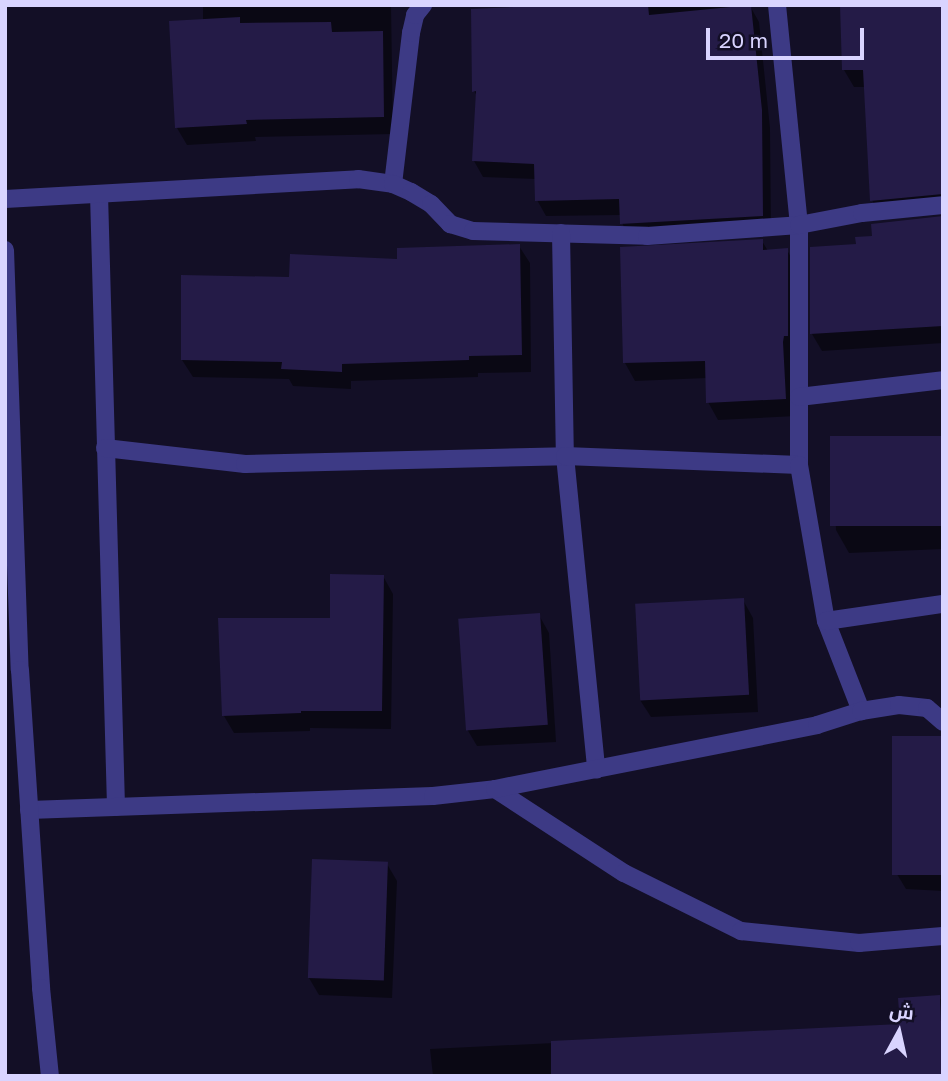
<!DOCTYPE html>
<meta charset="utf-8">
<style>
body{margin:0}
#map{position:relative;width:948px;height:1081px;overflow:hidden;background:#130f26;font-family:"Golos Text",Cairo,sans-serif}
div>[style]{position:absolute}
.shadow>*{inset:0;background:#0007}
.building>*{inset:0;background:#241b47;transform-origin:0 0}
.minor>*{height:18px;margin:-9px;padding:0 9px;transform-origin:9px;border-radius:9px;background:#3d3a85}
.tertiary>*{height:18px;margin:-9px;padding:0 9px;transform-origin:9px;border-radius:9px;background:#3d3a85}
span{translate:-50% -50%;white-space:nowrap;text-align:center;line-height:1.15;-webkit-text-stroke:7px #130f26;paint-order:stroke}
.frame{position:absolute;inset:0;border:7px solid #d9d4ff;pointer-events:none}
.north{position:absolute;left:864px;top:997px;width:70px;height:70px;-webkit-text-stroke:5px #130f26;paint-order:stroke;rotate:8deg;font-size:19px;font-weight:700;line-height:28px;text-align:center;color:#d9d4ff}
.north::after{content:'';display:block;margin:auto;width:24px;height:32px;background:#d9d4ff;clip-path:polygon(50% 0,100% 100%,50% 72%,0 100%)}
.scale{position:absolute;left:706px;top:28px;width:158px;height:32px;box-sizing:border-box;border:4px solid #d9d4ff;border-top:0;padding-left:9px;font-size:21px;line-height:24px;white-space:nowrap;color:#d9d4ff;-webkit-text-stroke:5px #130f26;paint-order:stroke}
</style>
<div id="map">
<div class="shadow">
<i style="clip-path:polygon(203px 5px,391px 5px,393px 134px,255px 137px,256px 141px,187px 145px,177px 128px,203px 21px)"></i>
<i style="clip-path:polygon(534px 5px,750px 6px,759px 22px,770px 128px,771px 232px,631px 239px,622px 223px,621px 215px,546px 216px,537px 200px,536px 179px,483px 177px,474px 161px,477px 96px,474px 91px)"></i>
<i style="clip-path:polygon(943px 5px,943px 211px,881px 218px,872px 200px,866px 87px,854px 87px,844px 70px)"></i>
<i style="clip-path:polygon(943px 218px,943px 343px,822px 351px,812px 334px,858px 246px,873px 238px)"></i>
<i style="clip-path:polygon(762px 241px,768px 251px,787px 250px,797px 268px,796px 416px,718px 420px,708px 402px,707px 378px,635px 381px,625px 363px,622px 248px)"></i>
<i style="clip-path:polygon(519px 246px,530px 263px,531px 372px,478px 373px,478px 377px,351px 381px,351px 389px,293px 386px,289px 379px,193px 377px,182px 360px,290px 278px)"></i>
<i style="clip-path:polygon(943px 437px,943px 549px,849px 553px,836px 530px,832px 442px)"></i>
<i style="clip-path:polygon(383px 576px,393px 594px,391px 729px,310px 728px,310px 731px,234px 733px,224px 716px)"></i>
<i style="clip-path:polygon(743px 600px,753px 618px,758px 712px,651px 717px,640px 700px)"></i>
<i style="clip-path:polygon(539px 615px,549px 633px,556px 742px,477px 746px,467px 729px)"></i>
<i style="clip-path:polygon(943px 738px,943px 891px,906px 889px,895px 871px)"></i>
<i style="clip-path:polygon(387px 864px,397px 881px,392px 998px,319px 995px,309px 978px)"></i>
<i style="clip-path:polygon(939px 997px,943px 1003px,943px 1076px,433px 1076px,430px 1049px,901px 1026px)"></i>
</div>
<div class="building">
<i style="clip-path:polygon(558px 5px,648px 5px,649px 15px,751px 5px,762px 110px,763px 216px,620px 224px,619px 199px,535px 201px,534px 164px,472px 161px,476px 91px,472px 92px,471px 9px)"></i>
<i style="clip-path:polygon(840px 5px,943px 5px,943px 194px,870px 201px,863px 70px,842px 70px)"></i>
<i style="clip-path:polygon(240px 17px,240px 23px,331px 22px,332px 32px,383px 31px,384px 117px,246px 120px,247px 124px,175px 128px,169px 21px)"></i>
<i style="clip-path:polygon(943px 216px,943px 326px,810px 334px,810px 247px,856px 244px,855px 237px,872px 236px,871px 224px)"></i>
<i style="clip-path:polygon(763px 239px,763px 250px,788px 248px,788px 336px,784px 336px,783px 342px,786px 399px,706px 403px,705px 361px,623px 363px,620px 247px)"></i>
<i style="clip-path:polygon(520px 244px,522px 355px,469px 356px,469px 360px,342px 364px,342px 372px,281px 369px,282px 362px,181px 360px,181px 275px,289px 277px,290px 254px,397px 259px,397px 248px)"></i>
<i style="left:943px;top:436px;width:90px;height:113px;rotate:90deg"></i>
<i style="clip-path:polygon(330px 574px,384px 575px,382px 711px,301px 711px,301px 713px,222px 716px,218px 618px,330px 618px)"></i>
<i style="left:744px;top:598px;width:97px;height:109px;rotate:87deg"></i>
<i style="left:540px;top:613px;width:112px;height:82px;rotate:86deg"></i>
<i style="left:943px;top:736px;width:139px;height:51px;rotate:90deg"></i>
<i style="left:312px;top:859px;width:76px;height:119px;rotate:2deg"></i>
<i style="clip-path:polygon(940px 995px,943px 1076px,551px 1076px,551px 1041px,900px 1024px,898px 998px)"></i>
</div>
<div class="minor">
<i style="left:777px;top:5px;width:221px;rotate:84.3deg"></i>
<i style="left:799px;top:225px;width:240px;rotate:90deg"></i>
<i style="left:393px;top:184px;width:152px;rotate:-83.2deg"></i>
<i style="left:411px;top:33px;width:18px;rotate:-77deg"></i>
<i style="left:415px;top:15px;width:13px;rotate:-51deg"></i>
<i style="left:99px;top:194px;width:613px;rotate:88.41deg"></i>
<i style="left:5px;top:199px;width:354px;rotate:-3.2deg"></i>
<i style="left:358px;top:179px;width:35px;rotate:8deg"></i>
<i style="left:393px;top:184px;width:20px;rotate:24deg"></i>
<i style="left:411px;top:192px;width:23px;rotate:31deg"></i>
<i style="left:431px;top:204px;width:28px;rotate:46deg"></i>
<i style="left:450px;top:224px;width:24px;rotate:17deg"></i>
<i style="left:473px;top:231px;width:174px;rotate:1.6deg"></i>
<i style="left:647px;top:236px;width:152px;rotate:-4.1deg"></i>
<i style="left:799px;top:225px;width:64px;rotate:-10.8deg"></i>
<i style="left:862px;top:213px;width:81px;rotate:-5.6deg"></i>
<i style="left:561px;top:233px;width:223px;rotate:89deg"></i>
<i style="left:565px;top:456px;width:315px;rotate:84.3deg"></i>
<i style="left:799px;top:397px;width:145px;rotate:-6.7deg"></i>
<i style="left:105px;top:448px;width:141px;rotate:6.5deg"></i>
<i style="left:245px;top:464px;width:320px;rotate:-1.4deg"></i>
<i style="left:565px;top:456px;width:234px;rotate:2.2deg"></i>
<i style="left:799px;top:465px;width:158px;rotate:80.2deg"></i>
<i style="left:826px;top:621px;width:97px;rotate:68.7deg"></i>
<i style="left:826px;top:621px;width:118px;rotate:-8.3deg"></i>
<i style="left:495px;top:789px;width:154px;rotate:33.1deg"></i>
<i style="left:624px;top:873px;width:131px;rotate:26.4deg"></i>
<i style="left:741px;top:931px;width:119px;rotate:5.8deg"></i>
<i style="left:859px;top:943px;width:84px;rotate:-4.8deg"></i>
<i style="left:29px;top:810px;width:404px;rotate:-2deg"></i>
<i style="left:433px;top:796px;width:62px;rotate:-6.4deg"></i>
<i style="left:495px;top:789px;width:328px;rotate:-11.2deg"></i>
<i style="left:817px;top:725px;width:46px;rotate:-17.7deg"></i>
<i style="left:861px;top:711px;width:38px;rotate:-9deg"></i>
<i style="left:899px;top:705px;width:28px;rotate:6deg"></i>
<i style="left:927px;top:708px;width:21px;rotate:41deg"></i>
</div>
<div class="tertiary">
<i style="left:5px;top:250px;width:420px;rotate:88deg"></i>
<i style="left:20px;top:670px;width:319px;rotate:86.2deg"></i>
<i style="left:41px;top:988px;width:88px;rotate:84.2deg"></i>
</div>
<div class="frame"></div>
<div class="north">ش</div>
<div class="scale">20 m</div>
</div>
